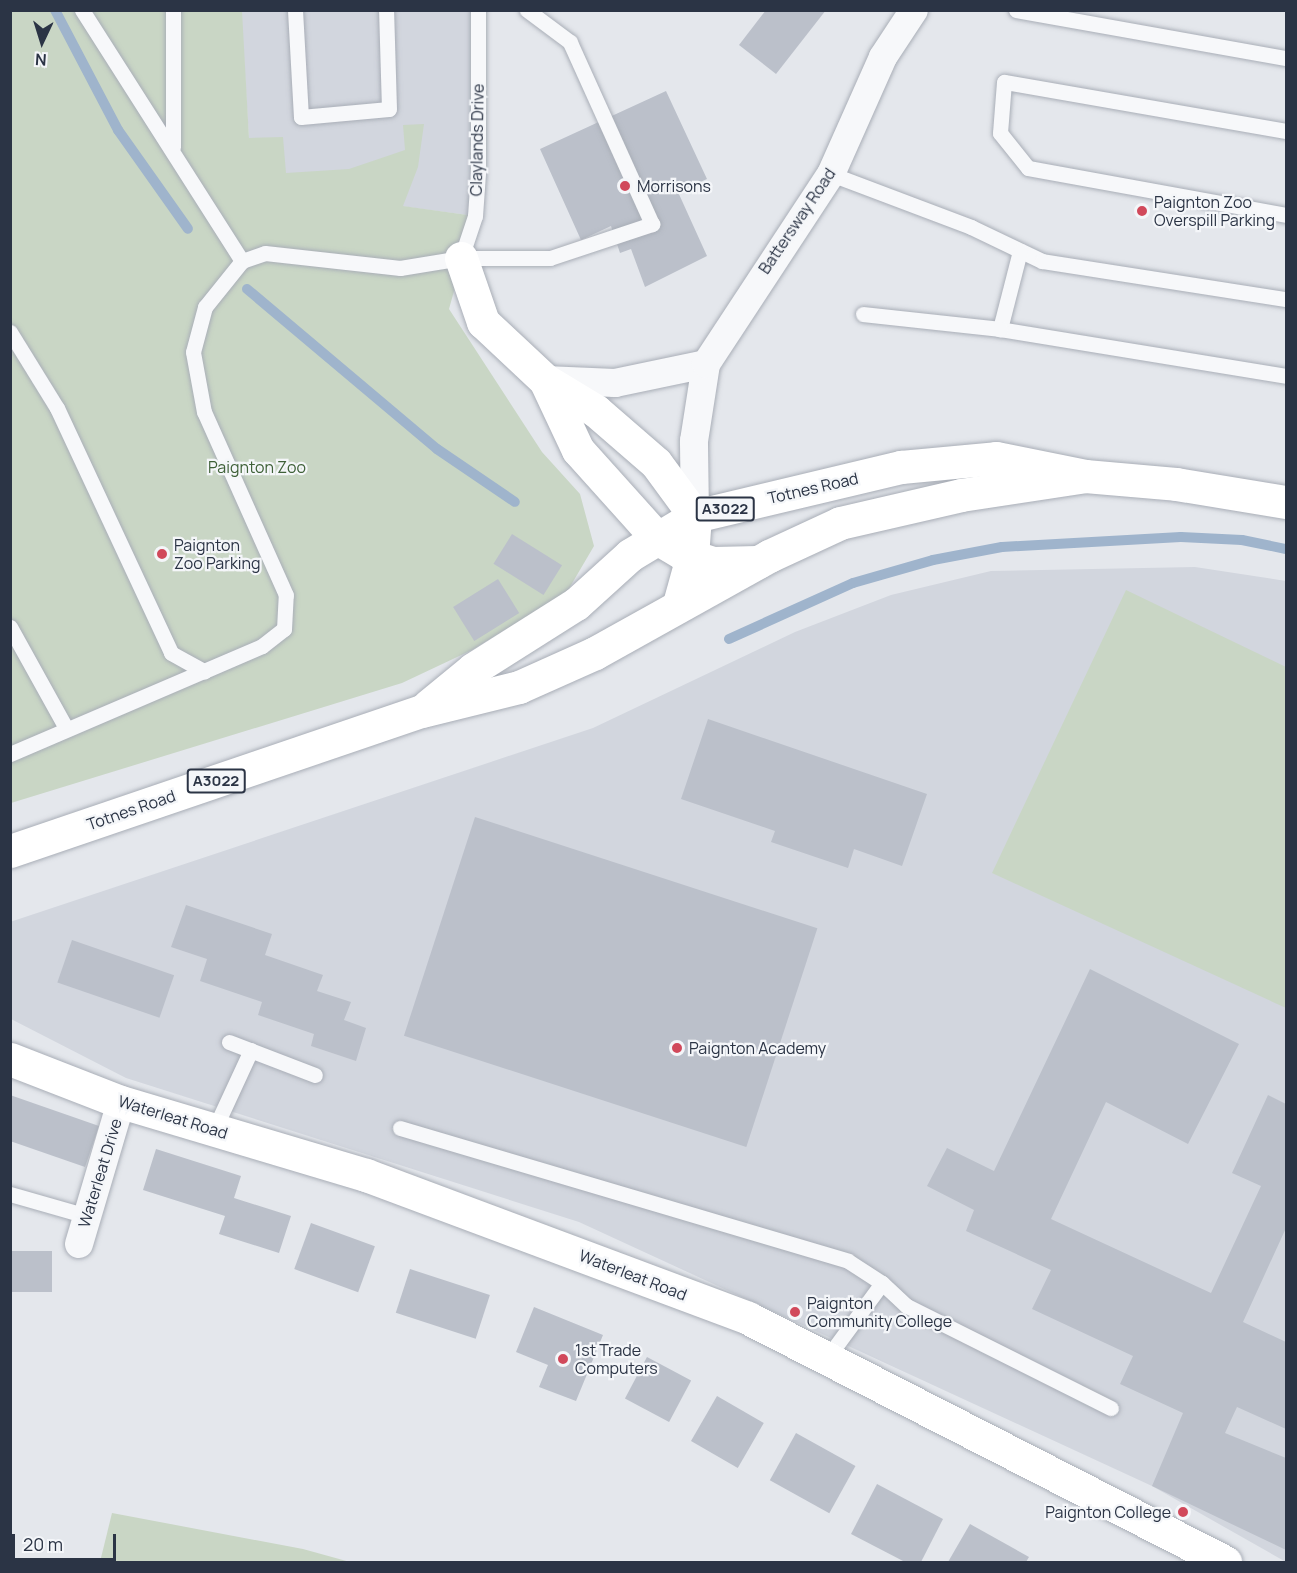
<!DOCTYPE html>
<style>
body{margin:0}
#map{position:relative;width:1297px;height:1573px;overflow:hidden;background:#e4e7ec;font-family:Manrope,sans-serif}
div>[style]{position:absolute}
.built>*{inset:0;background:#d2d6de}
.green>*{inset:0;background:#c9d6c5}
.stream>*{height:10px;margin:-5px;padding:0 5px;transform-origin:5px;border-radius:5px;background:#9fb4cc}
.building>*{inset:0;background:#bbc0ca;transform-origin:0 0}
.roads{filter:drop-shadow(0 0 2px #a9aeb7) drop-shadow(0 0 2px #a9aeb7)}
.lane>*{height:15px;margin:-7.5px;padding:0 7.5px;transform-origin:7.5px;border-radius:7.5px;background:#f7f8fa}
.street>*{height:28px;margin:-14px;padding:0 14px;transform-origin:14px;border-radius:14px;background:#f7f8fa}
.secondary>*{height:33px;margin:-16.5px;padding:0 16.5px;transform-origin:16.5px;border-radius:16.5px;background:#fff}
.primary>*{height:33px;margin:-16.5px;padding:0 16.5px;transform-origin:16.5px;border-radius:16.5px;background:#fff}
.dots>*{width:16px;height:16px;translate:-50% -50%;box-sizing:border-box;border:3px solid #f4f6f9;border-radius:50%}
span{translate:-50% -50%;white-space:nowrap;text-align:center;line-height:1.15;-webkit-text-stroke:4.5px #f4f6f9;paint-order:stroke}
.shield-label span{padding:2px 4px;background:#f4f6f9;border:2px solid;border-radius:4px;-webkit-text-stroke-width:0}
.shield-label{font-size:15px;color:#2b3445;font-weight:700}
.street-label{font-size:16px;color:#2b3445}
.poi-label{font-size:16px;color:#2b3445}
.left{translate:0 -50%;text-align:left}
.right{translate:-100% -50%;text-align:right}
.park-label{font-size:16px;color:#3f6138}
.frame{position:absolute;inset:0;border:12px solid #2b3445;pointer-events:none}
.north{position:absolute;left:12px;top:12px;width:60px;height:60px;-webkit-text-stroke:4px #f4f6f9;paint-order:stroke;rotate:184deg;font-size:16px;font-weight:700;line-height:24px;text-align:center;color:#2b3445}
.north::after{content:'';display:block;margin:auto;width:21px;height:27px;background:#2b3445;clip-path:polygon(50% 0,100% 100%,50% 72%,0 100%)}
.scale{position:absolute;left:12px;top:1534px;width:104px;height:27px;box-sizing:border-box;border:3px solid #2b3445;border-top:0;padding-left:8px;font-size:18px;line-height:21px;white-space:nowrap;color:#2b3445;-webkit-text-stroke:4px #f4f6f9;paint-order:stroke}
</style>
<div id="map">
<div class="built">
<i style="clip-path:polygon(241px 11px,478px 11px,475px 216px,273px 189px,249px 139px)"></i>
<i style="clip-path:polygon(1195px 567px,1286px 581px,1286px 1562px,1152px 1486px,579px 1222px,126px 1078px,11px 1019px,10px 922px,593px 728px,795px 632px,891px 595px,991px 571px)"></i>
</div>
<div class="green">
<i style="clip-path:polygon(11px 11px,242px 11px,249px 138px,283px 137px,286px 173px,349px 169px,405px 150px,403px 125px,424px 124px,418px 167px,403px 206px,475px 216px,449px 309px,542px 452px,580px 494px,594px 546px,567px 592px,472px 650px,402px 683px,11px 803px)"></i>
<i style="clip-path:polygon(1126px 590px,1286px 667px,1286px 1008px,992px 873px)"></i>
<i style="clip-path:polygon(112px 1513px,303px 1549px,350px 1562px,100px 1562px)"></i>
</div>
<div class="stream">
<i style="left:55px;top:10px;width:136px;rotate:62.3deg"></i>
<i style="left:118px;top:130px;width:121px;rotate:54.7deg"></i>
<i style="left:247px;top:289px;width:248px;rotate:40.1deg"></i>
<i style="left:437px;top:449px;width:94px;rotate:34.2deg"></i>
<i style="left:729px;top:639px;width:136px;rotate:-24.3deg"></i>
<i style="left:853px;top:583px;width:83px;rotate:-16deg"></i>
<i style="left:933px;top:560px;width:70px;rotate:-10.7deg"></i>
<i style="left:1002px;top:547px;width:179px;rotate:-3.2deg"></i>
<i style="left:1181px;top:537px;width:61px;rotate:2.8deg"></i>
<i style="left:1242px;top:540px;width:45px;rotate:11.6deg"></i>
</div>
<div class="building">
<i style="clip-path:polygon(766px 10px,826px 10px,776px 74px,739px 45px)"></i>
<i style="clip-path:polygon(666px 91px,707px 179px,678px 192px,707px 256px,645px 287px,631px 249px,620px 253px,611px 226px,581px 240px,540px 149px)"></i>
<i style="left:512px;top:534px;width:59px;height:35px;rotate:32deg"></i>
<i style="left:498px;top:579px;width:40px;height:53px;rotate:58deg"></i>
<i style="clip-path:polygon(708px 719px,927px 794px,902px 866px,854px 849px,848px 868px,771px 842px,775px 831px,681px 799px)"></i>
<i style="left:475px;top:817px;width:360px;height:230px;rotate:18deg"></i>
<i style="clip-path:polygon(186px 905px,272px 934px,265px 955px,323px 975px,317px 991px,351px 1002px,344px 1020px,366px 1028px,356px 1061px,311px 1046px,314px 1034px,258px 1015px,262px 1002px,200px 981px,207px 959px,171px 947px)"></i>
<i style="left:72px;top:940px;width:108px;height:45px;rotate:19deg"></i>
<i style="clip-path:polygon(1090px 969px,1239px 1044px,1188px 1144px,1106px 1102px,1051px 1219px,1211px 1293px,1261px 1186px,1232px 1173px,1268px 1095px,1286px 1104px,1286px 1228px,1243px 1322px,1286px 1342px,1286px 1429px,1237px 1407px,1225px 1433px,1286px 1458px,1286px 1550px,1152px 1486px,1183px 1413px,1120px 1384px,1133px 1356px,1032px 1309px,1051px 1270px,966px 1231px,974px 1210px,927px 1186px,947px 1148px,994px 1171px)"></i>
<i style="clip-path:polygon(10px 1095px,99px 1126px,85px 1167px,10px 1141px)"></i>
<i style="clip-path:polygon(156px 1149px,241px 1176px,234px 1198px,291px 1216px,279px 1253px,219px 1234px,225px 1216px,143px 1190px)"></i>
<i style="left:311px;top:1223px;width:68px;height:49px;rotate:20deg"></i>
<i style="left:10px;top:1251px;width:42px;height:41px"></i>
<i style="left:410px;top:1269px;width:84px;height:46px;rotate:18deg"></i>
<i style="clip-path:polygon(534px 1307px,603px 1335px,576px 1401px,539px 1387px,548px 1365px,516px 1352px)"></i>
<i style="left:647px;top:1357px;width:50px;height:47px;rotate:28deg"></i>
<i style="left:717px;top:1396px;width:54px;height:52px;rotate:30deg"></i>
<i style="left:796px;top:1433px;width:68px;height:54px;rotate:29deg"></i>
<i style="clip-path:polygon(877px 1484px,943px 1519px,921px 1562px,905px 1562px,851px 1534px)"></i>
<i style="clip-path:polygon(970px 1524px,1029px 1557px,1026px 1562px,948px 1562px)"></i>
</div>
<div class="roads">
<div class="lane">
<i style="left:82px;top:10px;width:298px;rotate:57.5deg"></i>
<i style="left:295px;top:10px;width:107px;rotate:86.8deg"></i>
<i style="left:301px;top:117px;width:88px;rotate:-5.2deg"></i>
<i style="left:389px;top:109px;width:99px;rotate:-91.7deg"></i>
<i style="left:1016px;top:10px;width:274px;rotate:10.1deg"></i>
<i style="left:1286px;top:131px;width:286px;rotate:-170.1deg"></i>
<i style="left:1004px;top:82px;width:51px;rotate:94.5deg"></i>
<i style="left:1000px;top:133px;width:45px;rotate:51.3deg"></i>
<i style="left:1028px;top:168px;width:262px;rotate:10.3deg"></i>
<i style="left:173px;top:147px;width:137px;rotate:-90deg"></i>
<i style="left:831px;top:174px;width:150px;rotate:20.7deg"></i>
<i style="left:971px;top:227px;width:79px;rotate:25.6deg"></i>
<i style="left:1042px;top:261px;width:247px;rotate:8.9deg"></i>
<i style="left:1020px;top:251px;width:81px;rotate:104.4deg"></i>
<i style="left:1000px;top:329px;width:290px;rotate:9.3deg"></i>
<i style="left:461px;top:258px;width:44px;rotate:-71.6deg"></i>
<i style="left:475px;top:216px;width:43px;rotate:-86deg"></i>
<i style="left:478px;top:173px;width:163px;rotate:-90deg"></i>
<i style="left:863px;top:314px;width:138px;rotate:6.2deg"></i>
<i style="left:10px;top:332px;width:89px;rotate:58.3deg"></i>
<i style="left:57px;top:408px;width:270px;rotate:65deg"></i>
<i style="left:171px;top:653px;width:38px;rotate:29deg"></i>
<i style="left:204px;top:671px;width:63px;rotate:-23.3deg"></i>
<i style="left:262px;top:646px;width:28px;rotate:-38deg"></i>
<i style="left:284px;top:629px;width:34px;rotate:-87deg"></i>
<i style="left:286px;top:595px;width:201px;rotate:-114.1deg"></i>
<i style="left:204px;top:412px;width:61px;rotate:-100.4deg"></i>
<i style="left:193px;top:352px;width:47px;rotate:-75.1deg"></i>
<i style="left:205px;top:307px;width:59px;rotate:-51.2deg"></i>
<i style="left:242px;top:261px;width:24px;rotate:-19deg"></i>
<i style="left:265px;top:253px;width:136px;rotate:6.3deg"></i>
<i style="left:400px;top:268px;width:62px;rotate:-9.3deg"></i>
<i style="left:461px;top:258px;width:89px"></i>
<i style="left:550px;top:258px;width:108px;rotate:-18.4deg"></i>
<i style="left:652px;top:224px;width:200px;rotate:-114.3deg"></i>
<i style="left:570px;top:42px;width:54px;rotate:-143.3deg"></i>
<i style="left:10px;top:627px;width:115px;rotate:61deg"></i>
<i style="left:10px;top:754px;width:211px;rotate:-23.2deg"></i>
<i style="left:229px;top:1042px;width:92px;rotate:21deg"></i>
<i style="left:400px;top:1128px;width:467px;rotate:16.5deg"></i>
<i style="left:848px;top:1261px;width:40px;rotate:32.9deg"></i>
<i style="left:214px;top:1130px;width:88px;rotate:-65.2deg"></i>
<i style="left:10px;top:1194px;width:80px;rotate:15.9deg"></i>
<i style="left:827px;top:1358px;width:93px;rotate:-53.7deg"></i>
<i style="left:882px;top:1283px;width:34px;rotate:43deg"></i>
<i style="left:907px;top:1306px;width:228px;rotate:26.6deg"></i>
</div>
<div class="street">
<i style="left:545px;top:380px;width:70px;rotate:2.5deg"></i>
<i style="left:615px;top:383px;width:93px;rotate:-11.8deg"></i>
<i style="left:695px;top:516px;width:75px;rotate:-90.8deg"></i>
<i style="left:694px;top:441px;width:78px;rotate:-81.1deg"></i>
<i style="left:706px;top:364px;width:227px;rotate:-56.7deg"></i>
<i style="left:831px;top:174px;width:128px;rotate:-66deg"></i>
<i style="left:883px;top:57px;width:56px;rotate:-56.6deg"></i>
<i style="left:79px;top:1244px;width:148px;rotate:-73.5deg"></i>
</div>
<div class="secondary">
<i style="left:461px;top:258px;width:68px;rotate:71deg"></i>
<i style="left:483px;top:322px;width:85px;rotate:43.1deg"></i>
<i style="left:545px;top:380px;width:60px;rotate:31.3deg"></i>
<i style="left:596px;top:411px;width:79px;rotate:40.9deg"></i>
<i style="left:656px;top:463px;width:66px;rotate:53.7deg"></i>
<i style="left:695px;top:516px;width:41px;rotate:94.2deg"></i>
<i style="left:692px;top:557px;width:49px;rotate:105.5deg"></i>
<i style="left:545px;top:380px;width:77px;rotate:64.8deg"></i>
<i style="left:578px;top:450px;width:118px;rotate:48.1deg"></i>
<i style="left:657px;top:538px;width:29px;rotate:31deg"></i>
<i style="left:682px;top:553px;width:33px;rotate:18deg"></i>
<i style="left:713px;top:563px;width:45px;rotate:-1.3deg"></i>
<i style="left:10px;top:1059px;width:119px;rotate:21.2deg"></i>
<i style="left:121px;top:1102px;width:256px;rotate:16.6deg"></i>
<i style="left:366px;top:1175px;width:408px;rotate:20.5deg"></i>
<i style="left:748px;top:1318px;width:536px;rotate:27.09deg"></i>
</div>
<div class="primary">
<i style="left:428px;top:706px;width:58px;rotate:-39.4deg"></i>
<i style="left:473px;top:669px;width:122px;rotate:-32.3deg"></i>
<i style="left:576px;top:604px;width:73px;rotate:-42.2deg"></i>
<i style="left:630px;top:555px;width:76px;rotate:-31deg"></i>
<i style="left:695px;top:516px;width:212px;rotate:-13.4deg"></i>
<i style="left:901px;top:467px;width:95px;rotate:-5.4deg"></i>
<i style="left:996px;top:458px;width:91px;rotate:11.4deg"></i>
<i style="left:1085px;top:476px;width:91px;rotate:5deg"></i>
<i style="left:1176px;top:484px;width:111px;rotate:9.3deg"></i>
<i style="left:10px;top:851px;width:435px;rotate:-18.8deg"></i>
<i style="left:422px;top:711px;width:100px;rotate:-13.9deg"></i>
<i style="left:519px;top:687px;width:83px;rotate:-24.1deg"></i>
<i style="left:595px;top:653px;width:199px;rotate:-29.1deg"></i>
<i style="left:769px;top:556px;width:78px;rotate:-24.9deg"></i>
<i style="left:840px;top:523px;width:124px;rotate:-13deg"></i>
<i style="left:961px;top:495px;width:125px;rotate:-8.7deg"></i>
</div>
</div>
<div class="dots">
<i style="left:625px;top:186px;background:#d1495b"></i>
<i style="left:1142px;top:211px;background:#d1495b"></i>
<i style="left:162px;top:554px;background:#d1495b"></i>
<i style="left:677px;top:1048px;background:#d1495b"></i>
<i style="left:795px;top:1312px;background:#d1495b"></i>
<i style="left:563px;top:1359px;background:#d1495b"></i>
<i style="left:1183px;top:1512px;background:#d1495b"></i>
</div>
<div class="shield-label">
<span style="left:725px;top:509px">A3022</span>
<span style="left:216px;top:781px">A3022</span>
</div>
<div class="street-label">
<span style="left:477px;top:140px;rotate:-89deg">Claylands Drive</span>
<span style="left:797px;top:221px;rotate:-56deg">Battersway Road</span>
<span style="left:813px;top:488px;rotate:-13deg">Totnes Road</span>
<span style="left:131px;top:810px;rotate:-19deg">Totnes Road</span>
<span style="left:173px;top:1117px;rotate:17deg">Waterleat Road</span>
<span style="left:100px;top:1173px;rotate:-73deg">Waterleat Drive</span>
<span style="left:633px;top:1275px;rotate:21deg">Waterleat Road</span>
</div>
<div class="poi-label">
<span class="left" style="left:637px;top:186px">Morrisons</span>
<span class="left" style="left:1154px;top:211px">Paignton Zoo<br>Overspill Parking</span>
<span class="left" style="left:174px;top:554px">Paignton<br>Zoo Parking</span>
<span class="left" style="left:689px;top:1048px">Paignton Academy</span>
<span class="left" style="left:807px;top:1312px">Paignton<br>Community College</span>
<span class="left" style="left:575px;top:1359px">1st Trade<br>Computers</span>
<span class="right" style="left:1171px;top:1512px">Paignton College</span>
</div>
<div class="park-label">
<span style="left:257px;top:467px">Paignton Zoo</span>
</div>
<div class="frame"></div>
<div class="north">N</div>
<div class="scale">20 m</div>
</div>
